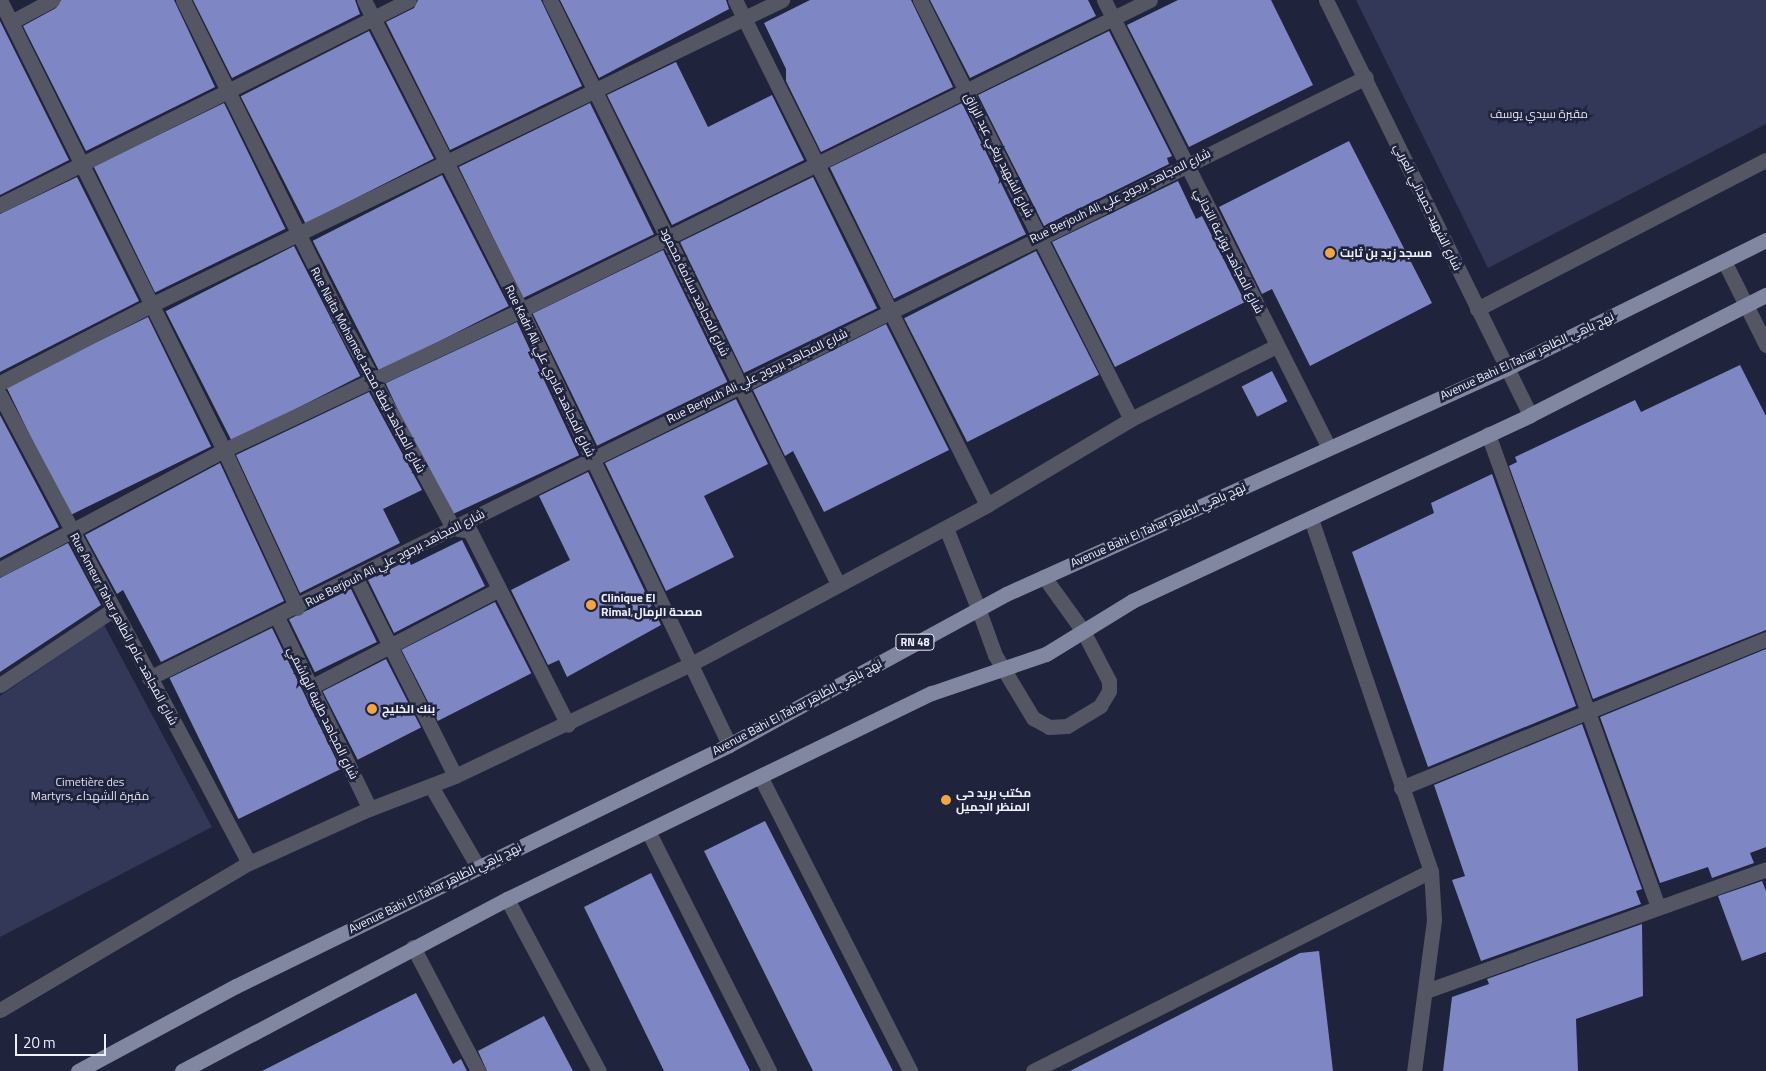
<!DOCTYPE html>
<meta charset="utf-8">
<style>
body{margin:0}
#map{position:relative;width:1766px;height:1071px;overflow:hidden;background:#20233c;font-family:"Titillium Web",Cairo,sans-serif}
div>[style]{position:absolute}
.green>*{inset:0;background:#333758}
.building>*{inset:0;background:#7e86c3;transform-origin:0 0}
.service>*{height:15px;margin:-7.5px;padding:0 7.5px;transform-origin:7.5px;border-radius:7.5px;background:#545663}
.minor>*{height:15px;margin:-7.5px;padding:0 7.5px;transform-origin:7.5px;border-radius:7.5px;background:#545663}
.primary>*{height:15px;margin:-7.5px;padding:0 7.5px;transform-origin:7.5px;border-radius:7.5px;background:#8287a1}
.dots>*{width:14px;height:14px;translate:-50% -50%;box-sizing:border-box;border:2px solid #20233c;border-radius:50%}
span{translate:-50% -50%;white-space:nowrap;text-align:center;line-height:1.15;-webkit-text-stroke:5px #20233c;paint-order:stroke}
.shield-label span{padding:1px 4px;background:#20233c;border:1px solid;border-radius:4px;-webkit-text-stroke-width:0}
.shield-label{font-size:11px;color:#eef0fe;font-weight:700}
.park-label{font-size:12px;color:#dee1f3}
.street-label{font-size:12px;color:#eef0fe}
.poi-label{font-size:12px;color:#eef0fe;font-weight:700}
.left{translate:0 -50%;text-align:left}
.scale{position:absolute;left:15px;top:1034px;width:91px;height:22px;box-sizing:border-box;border:2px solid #eef0fe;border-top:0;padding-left:6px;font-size:15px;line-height:18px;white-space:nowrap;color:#eef0fe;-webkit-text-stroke:4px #20233c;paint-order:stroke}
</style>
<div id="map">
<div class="green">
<i style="clip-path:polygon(1356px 0,1766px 0,1766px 124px,1488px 268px)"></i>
<i style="clip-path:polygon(104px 625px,212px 827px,0 937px,0 696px)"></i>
</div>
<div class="building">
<i style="clip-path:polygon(61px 0,174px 0,215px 87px,86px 151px,23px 26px,56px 8px)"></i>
<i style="clip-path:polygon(193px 0,355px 0,360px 14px,232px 78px)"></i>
<i style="clip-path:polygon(418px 0,541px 0,582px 86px,450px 150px,386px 22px,414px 8px)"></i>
<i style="clip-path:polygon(560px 0,726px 0,729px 9px,599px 78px)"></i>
<i style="clip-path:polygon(810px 0,911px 0,953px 87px,821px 152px,786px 81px,786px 69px,764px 23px)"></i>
<i style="clip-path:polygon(930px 0,1088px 0,1096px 16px,970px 78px)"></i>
<i style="clip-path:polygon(1178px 0,1271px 0,1313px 85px,1189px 147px,1127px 25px)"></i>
<i style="clip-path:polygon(0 21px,69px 160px,0 195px)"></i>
<i style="left:369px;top:31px;width:143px;height:144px;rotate:63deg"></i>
<i style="clip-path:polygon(1109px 31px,1172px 156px,1167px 158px,1169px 164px,1044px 226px,978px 95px)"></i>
<i style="clip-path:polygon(676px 62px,708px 127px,772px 95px,804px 160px,672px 225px,607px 95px)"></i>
<i style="left:224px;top:103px;width:140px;height:145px;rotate:64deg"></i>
<i style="left:590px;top:103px;width:146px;height:146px;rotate:64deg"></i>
<i style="left:962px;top:103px;width:146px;height:147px;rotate:64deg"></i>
<i style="clip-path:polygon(1349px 141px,1432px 303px,1310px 366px,1272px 289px,1262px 294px,1219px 207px)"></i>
<i style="left:442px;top:175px;width:147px;height:145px;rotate:63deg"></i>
<i style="clip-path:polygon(77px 177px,139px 301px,0 372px,0 214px)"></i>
<i style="left:813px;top:177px;width:146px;height:148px;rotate:64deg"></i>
<i style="clip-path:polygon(1178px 181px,1196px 219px,1202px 216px,1245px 302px,1115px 367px,1052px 242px)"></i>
<i style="left:294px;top:246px;width:146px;height:144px;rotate:63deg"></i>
<i style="left:663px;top:250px;width:147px;height:145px;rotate:64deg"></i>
<i style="left:1036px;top:251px;width:139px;height:148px;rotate:63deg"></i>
<i style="left:148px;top:317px;width:144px;height:158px;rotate:64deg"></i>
<i style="left:517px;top:322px;width:147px;height:145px;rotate:65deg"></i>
<i style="clip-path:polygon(886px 324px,949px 450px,824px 512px,793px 451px,785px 456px,753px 390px)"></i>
<i style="clip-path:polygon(1740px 365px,1766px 416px,1766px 630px,1593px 699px,1509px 466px,1517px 462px,1515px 457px,1635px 400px,1641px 412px)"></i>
<i style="left:1272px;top:371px;width:34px;height:34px;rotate:63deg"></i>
<i style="clip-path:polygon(369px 392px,422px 490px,383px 509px,400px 543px,300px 593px,236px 455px)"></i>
<i style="clip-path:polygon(736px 399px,768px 464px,704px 496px,734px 557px,666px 591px,605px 463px)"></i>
<i style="clip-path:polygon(0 415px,59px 527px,0 558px)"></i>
<i style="clip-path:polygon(220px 463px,284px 601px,161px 662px,123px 590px,117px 594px,85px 535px)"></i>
<i style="clip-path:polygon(588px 472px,661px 625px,567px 677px,559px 660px,548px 665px,511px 590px,570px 560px,539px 496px)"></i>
<i style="clip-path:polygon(1492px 474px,1576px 706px,1428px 767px,1352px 552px,1434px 513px,1431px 503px)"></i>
<i style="clip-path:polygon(462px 540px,485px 586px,394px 633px,368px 580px,409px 560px,411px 565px)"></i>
<i style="clip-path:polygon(68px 543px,101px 605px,0 672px,0 578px)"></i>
<i style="left:351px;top:589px;width:59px;height:69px;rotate:64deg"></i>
<i style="left:495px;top:602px;width:80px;height:105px;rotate:63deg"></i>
<i style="left:272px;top:628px;width:157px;height:114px;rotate:64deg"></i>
<i style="clip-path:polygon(1766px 649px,1766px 847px,1750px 853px,1754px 863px,1712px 878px,1708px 867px,1660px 883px,1600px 717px)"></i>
<i style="left:386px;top:659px;width:77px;height:71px;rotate:63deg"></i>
<i style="clip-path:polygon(1582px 724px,1642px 889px,1636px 891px,1641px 904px,1481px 961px,1452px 880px,1465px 876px,1434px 785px)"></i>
<i style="clip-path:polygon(765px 821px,855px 997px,893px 1071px,813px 1071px,704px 851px)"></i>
<i style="clip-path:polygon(651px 873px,750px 1071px,664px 1071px,584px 907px)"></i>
<i style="clip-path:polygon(1762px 881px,1766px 891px,1766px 952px,1742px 961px,1718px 896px)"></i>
<i style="clip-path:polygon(1642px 924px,1643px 996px,1576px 1019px,1578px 1071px,1443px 1071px,1452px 997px,1489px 984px,1487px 979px)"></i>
<i style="clip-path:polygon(1319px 951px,1333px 1071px,1070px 1071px,1300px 953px)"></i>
<i style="clip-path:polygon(416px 993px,453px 1064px,461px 1059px,467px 1071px,262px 1071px)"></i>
<i style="clip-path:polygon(544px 1016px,573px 1071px,487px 1071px,478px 1051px)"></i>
</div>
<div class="service">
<i style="left:978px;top:608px;width:50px;rotate:70.1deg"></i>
<i style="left:995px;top:655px;width:74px;rotate:58.9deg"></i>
<i style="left:1033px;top:718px;width:18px;rotate:29deg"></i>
<i style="left:1049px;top:727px;width:18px;rotate:-3deg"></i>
<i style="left:1067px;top:726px;width:39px;rotate:-31deg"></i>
<i style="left:1100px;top:706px;width:17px;rotate:-59deg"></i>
<i style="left:1109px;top:691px;width:10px;rotate:-90deg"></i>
<i style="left:1109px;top:681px;width:56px;rotate:-117.5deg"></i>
<i style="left:1083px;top:631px;width:67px;rotate:-125.8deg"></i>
</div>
<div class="minor">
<i style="left:0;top:0;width:503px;rotate:63.54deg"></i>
<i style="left:224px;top:450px;width:174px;rotate:65.2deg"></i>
<i style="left:183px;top:0;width:364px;rotate:63.7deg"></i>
<i style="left:344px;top:326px;width:230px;rotate:61.6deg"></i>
<i style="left:453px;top:528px;width:17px;rotate:10deg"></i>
<i style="left:470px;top:531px;width:217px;rotate:63.2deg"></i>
<i style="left:364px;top:0;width:347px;rotate:63.1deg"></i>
<i style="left:521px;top:310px;width:482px;rotate:64.4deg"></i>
<i style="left:550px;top:0;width:651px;rotate:63.75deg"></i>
<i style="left:735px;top:0;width:564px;rotate:63.48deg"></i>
<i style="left:920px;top:0;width:469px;rotate:63.3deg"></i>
<i style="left:1104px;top:0;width:501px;rotate:63.33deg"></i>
<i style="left:1326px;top:0;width:462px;rotate:63.8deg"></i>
<i style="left:11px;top:22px;width:47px;rotate:-28.2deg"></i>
<i style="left:0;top:205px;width:457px;rotate:-26.6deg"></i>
<i style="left:1724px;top:261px;width:94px;rotate:63.4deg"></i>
<i style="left:1477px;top:309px;width:325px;rotate:-27.3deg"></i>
<i style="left:0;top:383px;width:170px;rotate:-27.3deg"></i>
<i style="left:151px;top:305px;width:701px;rotate:-25.8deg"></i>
<i style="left:0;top:395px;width:530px;rotate:61.98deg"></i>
<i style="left:1488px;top:434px;width:503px;rotate:70.23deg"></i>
<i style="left:1311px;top:519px;width:372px;rotate:71.2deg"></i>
<i style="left:1431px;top:871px;width:49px;rotate:86.5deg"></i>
<i style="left:1434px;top:920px;width:152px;rotate:97.5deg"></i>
<i style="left:946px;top:528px;width:86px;rotate:68.2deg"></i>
<i style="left:0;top:569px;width:254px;rotate:-28deg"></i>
<i style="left:224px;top:450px;width:328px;rotate:-25.2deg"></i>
<i style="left:521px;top:310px;width:701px;rotate:-26.24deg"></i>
<i style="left:356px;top:578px;width:221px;rotate:63.4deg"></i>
<i style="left:277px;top:617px;width:213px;rotate:64.2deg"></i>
<i style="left:149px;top:678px;width:1357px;rotate:-26.28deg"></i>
<i style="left:0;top:685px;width:137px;rotate:-33.7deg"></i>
<i style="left:311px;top:687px;width:212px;rotate:-27.5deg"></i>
<i style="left:761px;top:778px;width:329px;rotate:63deg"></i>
<i style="left:431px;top:786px;width:94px;rotate:59.9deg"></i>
<i style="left:1401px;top:788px;width:394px;rotate:-22.2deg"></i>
<i style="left:648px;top:831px;width:269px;rotate:63.2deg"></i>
<i style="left:507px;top:899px;width:195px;rotate:61.9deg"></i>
<i style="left:413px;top:947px;width:140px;rotate:62.3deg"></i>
<i style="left:1426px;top:991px;width:361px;rotate:-19.7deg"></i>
<i style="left:0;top:1010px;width:289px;rotate:-30.6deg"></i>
<i style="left:249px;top:863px;width:126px;rotate:-24.3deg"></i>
<i style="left:364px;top:811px;width:97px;rotate:-21deg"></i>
<i style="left:455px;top:776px;width:261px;rotate:-25.4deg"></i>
<i style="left:691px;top:664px;width:336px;rotate:-28.2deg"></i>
<i style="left:987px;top:505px;width:168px;rotate:-30.8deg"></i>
<i style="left:1131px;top:419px;width:162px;rotate:-26.7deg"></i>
<i style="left:1033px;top:1071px;width:445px;rotate:-26.7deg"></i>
</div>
<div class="primary">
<i style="left:78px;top:1071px;width:179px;rotate:-28.3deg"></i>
<i style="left:236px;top:986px;width:549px;rotate:-26.05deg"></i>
<i style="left:729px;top:745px;width:315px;rotate:-28.6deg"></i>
<i style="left:1006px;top:594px;width:550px;rotate:-24.28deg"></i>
<i style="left:1507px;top:368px;width:289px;rotate:-26.3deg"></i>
<i style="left:182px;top:1071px;width:368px;rotate:-27.9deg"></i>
<i style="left:507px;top:899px;width:472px;rotate:-25.9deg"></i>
<i style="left:932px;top:693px;width:120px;rotate:-18.9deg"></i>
<i style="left:1046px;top:654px;width:101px;rotate:-31.6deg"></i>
<i style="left:1132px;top:601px;width:439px;rotate:-25deg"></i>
<i style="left:1530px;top:415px;width:265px;rotate:-27deg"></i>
</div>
<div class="dots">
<i style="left:1330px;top:253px;background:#f3a443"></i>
<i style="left:591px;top:605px;background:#f3a443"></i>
<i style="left:372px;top:709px;background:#f3a443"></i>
<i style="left:946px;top:800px;background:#f3a443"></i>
</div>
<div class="shield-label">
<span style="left:915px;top:642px">RN 48</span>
</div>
<div class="park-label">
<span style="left:1539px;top:114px">مقبرة سيدي يوسف</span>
<span style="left:90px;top:789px">Cimetière des<br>Martyrs, مقبرة الشهداء</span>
</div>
<div class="street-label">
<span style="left:999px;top:155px;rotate:63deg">شارع الشهيد ريغي عبد الرزاق</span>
<span style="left:1120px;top:196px;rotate:-26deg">Rue Berjouh Ali,شارع المجاهد برجوح علي</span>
<span style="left:1428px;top:207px;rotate:64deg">شارع الشهيد حميداني العربي</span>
<span style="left:1229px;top:251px;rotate:63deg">شارع المجاهد بوترعة التجاني</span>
<span style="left:695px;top:292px;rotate:64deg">شارع المجاهد سلامة محمود</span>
<span style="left:1527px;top:356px;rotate:-25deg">Avenue Bahi El Tahar,نهج باهي الطاهر</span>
<span style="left:368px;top:370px;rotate:62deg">Rue Naita Mohamed,شارع المجاهد نيطة محمد</span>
<span style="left:550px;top:371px;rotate:64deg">Rue Kadri Ali,شارع المجاهد قادري علي</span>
<span style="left:757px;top:376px;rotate:-26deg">Rue Berjouh Ali,شارع المجاهد برجوح علي</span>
<span style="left:1158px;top:525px;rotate:-24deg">Avenue Bahi El Tahar,نهج باهي الطاهر</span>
<span style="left:395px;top:558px;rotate:-27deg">Rue Berjouh Ali,شارع المجاهد برجوح علي</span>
<span style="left:124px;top:629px;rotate:62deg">Rue Ameur Tahar,شارع المجاهد عامر الطاهر</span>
<span style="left:797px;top:707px;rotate:-28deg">Avenue Bahi El Tahar,نهج باهي الطاهر</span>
<span style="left:323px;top:713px;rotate:64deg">شارع المجاهد طليبة الهاشمي</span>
<span style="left:435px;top:888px;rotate:-26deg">Avenue Bahi El Tahar,نهج باهي الطاهر</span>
</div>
<div class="poi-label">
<span class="left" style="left:1340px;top:253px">مسجد زيد بن ثابت</span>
<span class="left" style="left:601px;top:605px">Clinique El<br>Rimal,مصحة الرمال</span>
<span class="left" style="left:382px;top:709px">بنك الخليج</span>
<span class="left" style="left:956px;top:800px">مكتب بريد حي<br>المنظر الجميل</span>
</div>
<div class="scale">20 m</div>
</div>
